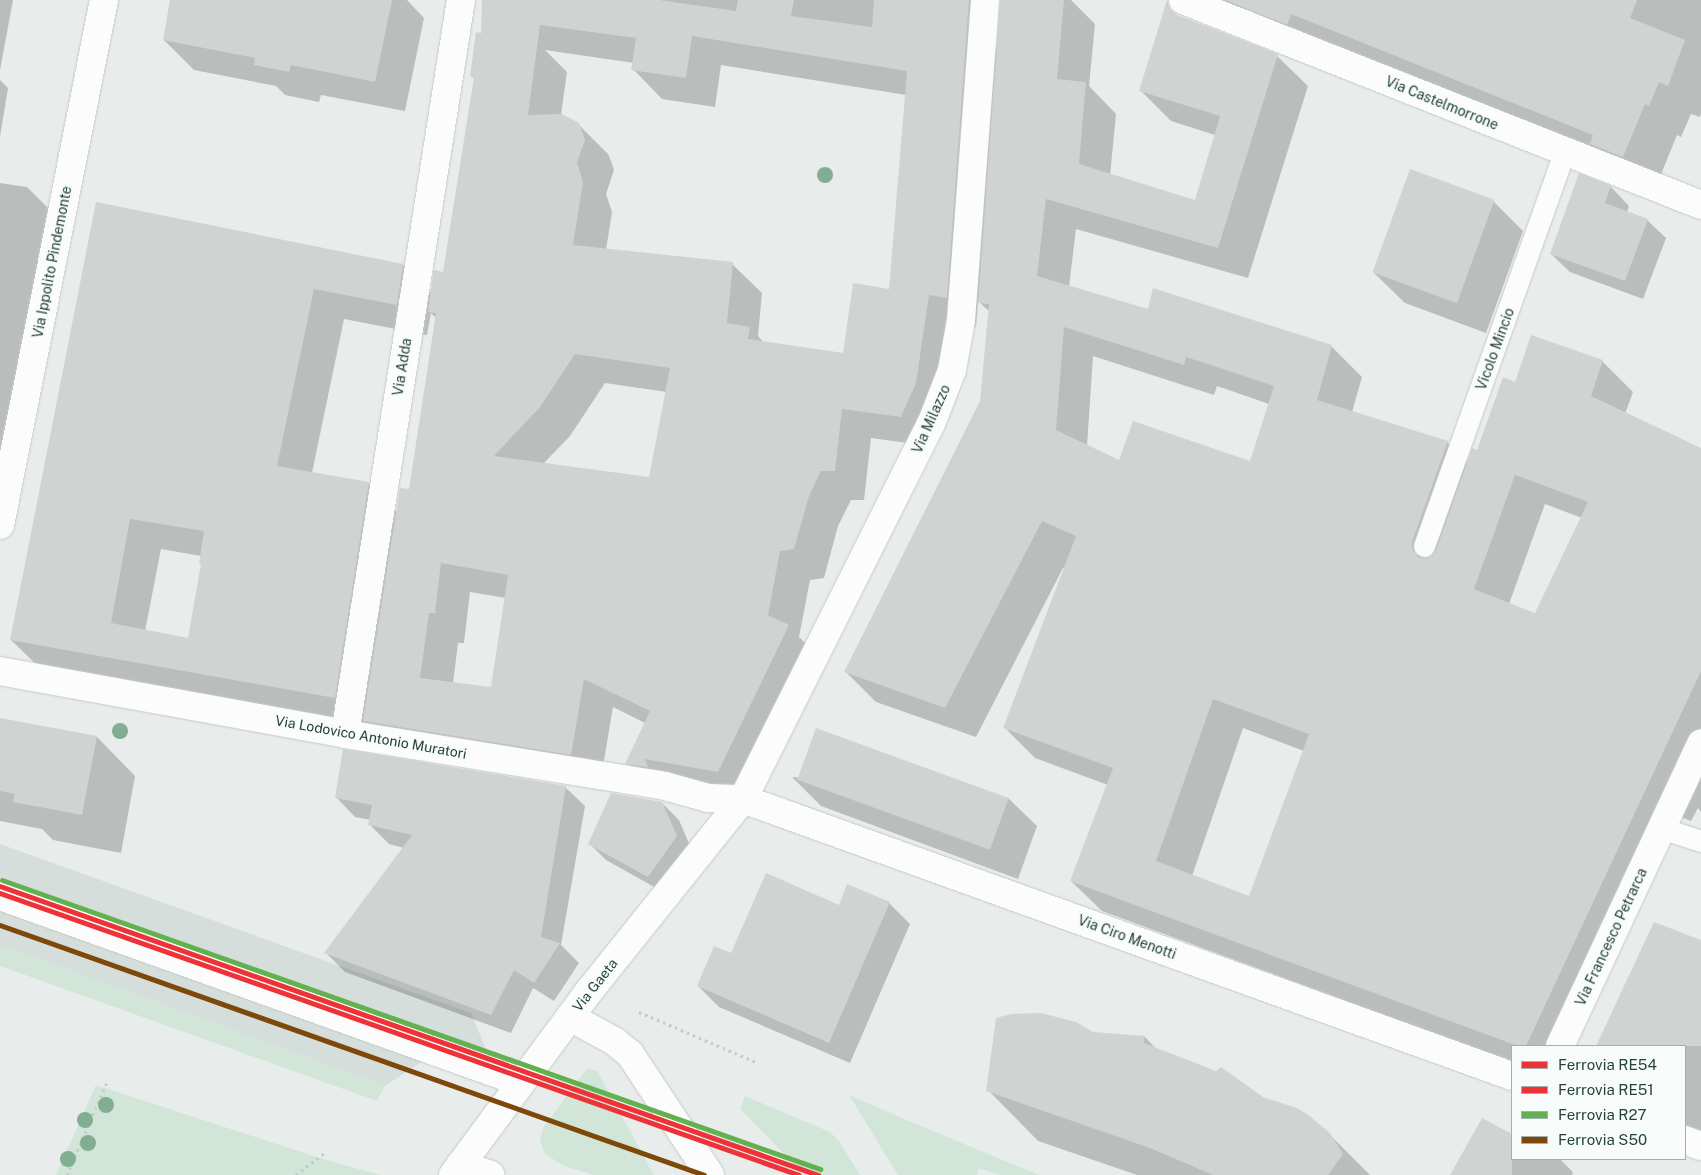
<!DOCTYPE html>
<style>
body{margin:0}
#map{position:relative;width:1701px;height:1175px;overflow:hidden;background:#e8edeb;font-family:"Public Sans",sans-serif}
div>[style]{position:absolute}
.built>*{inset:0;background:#d6dedb}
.green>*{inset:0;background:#d1e6d8}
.shadow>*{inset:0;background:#0003}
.building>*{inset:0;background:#cfd4d2;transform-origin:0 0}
.path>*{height:3px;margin-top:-1.5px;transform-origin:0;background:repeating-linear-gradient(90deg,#c3ccca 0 2.5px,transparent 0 6.5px)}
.roads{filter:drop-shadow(0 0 1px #c5cac8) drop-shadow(0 0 1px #c5cac8)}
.lane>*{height:21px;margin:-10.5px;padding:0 10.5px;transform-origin:10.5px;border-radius:10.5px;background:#fcfcfc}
.street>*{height:28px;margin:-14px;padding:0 14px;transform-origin:14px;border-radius:14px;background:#fcfcfc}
.rail-1>*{height:5px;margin:-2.5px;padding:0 2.5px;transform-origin:2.5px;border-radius:2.5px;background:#ee3338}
.rail-2>*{height:5px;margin:-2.5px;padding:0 2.5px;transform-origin:2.5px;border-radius:2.5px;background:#ee3338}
.rail-3>*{height:5px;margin:-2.5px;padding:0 2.5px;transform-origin:2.5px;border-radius:2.5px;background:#62b14f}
.rail-4>*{height:5px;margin:-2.5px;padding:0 2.5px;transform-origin:2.5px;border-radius:2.5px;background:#7d4808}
.trees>*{width:16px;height:16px;margin:-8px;border-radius:50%;background:#81ae93}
span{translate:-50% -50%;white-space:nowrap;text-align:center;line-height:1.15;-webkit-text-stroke:5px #f7fbf9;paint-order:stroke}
.street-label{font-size:14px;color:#24423a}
.legend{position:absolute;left:1511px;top:1045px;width:175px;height:115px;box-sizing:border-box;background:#f7fbf9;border:1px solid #a3b1ad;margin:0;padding:6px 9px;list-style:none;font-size:15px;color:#24423a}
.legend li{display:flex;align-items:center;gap:10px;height:25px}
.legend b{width:25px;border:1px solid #a3b1ad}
</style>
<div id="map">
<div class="built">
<i style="clip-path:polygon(0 844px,471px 1013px,486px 1049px,457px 1039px,385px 1086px,0 945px)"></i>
</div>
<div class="green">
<i style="clip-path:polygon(0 945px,385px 1086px,377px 1101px,0 966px)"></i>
<i style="clip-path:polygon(587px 1068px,597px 1071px,654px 1175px,594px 1175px,564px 1166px,545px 1154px,540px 1141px,543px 1128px)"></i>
<i style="clip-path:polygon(96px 1085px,320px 1158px,380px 1175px,56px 1175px)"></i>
<i style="clip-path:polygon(849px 1095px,909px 1121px,1039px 1175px,1000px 1175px,979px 1168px,977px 1175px,898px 1175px)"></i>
<i style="clip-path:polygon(745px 1096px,830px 1132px,839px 1141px,860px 1175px,805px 1175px,740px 1109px)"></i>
</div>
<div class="shadow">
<i style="clip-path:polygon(0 0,13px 0,0 70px)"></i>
<i style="clip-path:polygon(172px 0,407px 0,424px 18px,405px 111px,321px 95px,319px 102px,285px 95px,276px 86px,194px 70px,164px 40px)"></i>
<i style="clip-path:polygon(evenodd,513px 0,987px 0,985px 36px,997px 49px,1001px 0,1071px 0,1095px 24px,1089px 86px,1116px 114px,1110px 176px,1195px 201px,1215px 135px,1171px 121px,1141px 91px,1277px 56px,1308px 86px,1248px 278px,1076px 229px,1069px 287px,1148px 310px,1154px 290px,1332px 347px,1362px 377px,1352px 412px,1447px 442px,1468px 463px,1478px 452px,1516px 383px,1532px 336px,1603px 362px,1633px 392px,1625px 414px,1701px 450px,1701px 812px,1698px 808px,1691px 821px,1678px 816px,1570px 1046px,1512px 1046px,1512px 1062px,1102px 911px,1071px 881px,1108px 785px,1035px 758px,1005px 728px,1065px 569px,1063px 568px,976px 737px,876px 702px,846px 672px,982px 402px,990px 312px,978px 301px,976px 327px,958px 324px,930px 446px,871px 438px,864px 500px,851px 500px,838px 526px,824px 578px,810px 580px,799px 637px,818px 655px,747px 801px,656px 793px,627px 763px,645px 723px,613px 707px,600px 784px,394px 750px,366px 723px,365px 728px,42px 670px,11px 640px,97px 204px,403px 265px,432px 294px,444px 274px,475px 79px,471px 76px,534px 42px,513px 0,545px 50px,634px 63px,633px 69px,662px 99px,715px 107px,721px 65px,906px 95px,890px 290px,844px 354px,764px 343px,758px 336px,762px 293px,732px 264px,606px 250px,612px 212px,606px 194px,614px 170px,611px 161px,608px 154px,578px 124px,561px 115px,567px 72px,545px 50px,513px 0,431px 313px,437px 319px,410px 491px,397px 512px,368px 483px,312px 473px,344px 319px,427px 335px,431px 313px,513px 0,1093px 356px,1214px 395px,1217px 386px,1269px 404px,1251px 463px,1120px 462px,1087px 446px,1093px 356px,513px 0,605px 383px,667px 392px,650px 479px,543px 464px,570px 436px,605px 383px,513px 0,1545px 504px,1582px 518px,1536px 614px,1509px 604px,1545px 504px,513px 0,161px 549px,201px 556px,200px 563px,202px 565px,189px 639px,145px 631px,161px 549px,513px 0,470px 592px,506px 598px,492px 689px,453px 683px,458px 643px,464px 643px,470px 592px,513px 0,1243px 728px,1304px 751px,1250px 897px,1192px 876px,1243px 728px)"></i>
<i style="clip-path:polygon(1190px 0,1701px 0,1701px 113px,1700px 117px,1691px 114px,1681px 137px,1677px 135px,1655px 189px,1283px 41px,1251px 10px,1231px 17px)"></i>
<i style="clip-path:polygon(0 80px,8px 88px,0 137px)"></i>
<i style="clip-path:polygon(1580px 175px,1611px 187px,1629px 206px,1627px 212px,1647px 220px,1666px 238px,1643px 299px,1570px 272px,1551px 254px)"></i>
<i style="clip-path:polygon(0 183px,27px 187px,56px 216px,0 532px)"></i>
<i style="clip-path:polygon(1493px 201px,1523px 231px,1486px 333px,1405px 303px,1374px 273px)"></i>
<i style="clip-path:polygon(0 719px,97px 737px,135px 776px,121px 853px,53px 840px,42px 829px,0 821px)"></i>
<i style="clip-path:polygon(792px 777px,1008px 798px,1037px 826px,1018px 879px,821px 806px)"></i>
<i style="clip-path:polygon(565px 787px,585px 806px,561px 945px,579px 963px,554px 1001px,533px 988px,511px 1033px,345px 972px,326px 953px,404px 848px,389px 844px,370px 825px,371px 820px,355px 817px,336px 797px)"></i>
<i style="clip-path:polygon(662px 803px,679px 820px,693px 853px,665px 893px,606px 860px,589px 843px)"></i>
<i style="clip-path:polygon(889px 903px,910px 924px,850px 1063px,719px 1007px,698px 986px,732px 955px,839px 907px)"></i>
<i style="clip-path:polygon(1655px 924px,1701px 943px,1701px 1131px,1685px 1125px,1685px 1046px,1598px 1046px)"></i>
<i style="clip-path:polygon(1092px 1033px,1145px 1037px,1157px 1050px,1262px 1098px,1329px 1134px,1370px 1175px,1137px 1175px,1038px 1141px,988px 1090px)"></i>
<i style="clip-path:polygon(1482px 1119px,1512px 1136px,1512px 1159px,1560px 1159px,1573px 1172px,1572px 1175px,1452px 1175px)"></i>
</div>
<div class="building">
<i style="clip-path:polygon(170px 0,392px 0,375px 82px,291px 65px,289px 72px,254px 65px,255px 58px,163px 40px)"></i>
<i style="clip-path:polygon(evenodd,482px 0,659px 0,736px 11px,738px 0,794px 0,791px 16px,872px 27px,874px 0,969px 0,947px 298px,929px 295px,916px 383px,901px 417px,842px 409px,835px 471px,821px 471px,809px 496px,794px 549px,780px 551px,768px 615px,789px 625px,718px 772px,645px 759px,648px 767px,625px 764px,650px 711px,584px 679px,571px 755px,363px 721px,400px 488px,409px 489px,436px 313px,428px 312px,434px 270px,443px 272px,474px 77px,470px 76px,476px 32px,481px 33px,482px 0,540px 25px,636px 38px,631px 70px,686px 78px,692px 36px,907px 71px,889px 289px,853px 283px,843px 353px,748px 339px,750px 327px,727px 323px,733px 262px,573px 245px,583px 182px,577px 163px,585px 140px,579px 123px,562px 114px,528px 115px,540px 25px,482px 0,575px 354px,670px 368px,649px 477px,494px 456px,540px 407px,575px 354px,482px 0,441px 563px,508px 575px,491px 687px,420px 678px,429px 613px,435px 613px,441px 563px)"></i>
<i style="clip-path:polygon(evenodd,1000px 0,1064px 0,1057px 79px,1086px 82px,1079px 164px,1195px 200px,1220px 116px,1139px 91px,1167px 0,1170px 9px,1177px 15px,1278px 54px,1218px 248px,1046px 199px,1037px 276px,1148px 309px,1153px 288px,1332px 345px,1317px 400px,1448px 441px,1412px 542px,1412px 549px,1419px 558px,1427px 558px,1436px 550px,1472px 448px,1477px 450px,1503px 377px,1515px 382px,1531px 335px,1603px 360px,1591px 396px,1701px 448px,1701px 671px,1526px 1046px,1518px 1046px,1070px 881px,1113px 768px,1003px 728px,1076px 536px,1042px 521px,945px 708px,844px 672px,980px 401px,989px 304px,978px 303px,1000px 0,1064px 327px,1184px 365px,1186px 357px,1274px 386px,1250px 461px,1133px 421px,1119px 460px,1056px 430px,1064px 327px,1000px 0,1515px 475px,1588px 502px,1535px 613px,1474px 589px,1515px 475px,1000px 0,1213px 699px,1309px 734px,1249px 896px,1156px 861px,1213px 699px)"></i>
<i style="clip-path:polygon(1225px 0,1637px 0,1630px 18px,1685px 40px,1668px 86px,1659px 82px,1649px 106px,1645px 104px,1623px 157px,1590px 144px,1593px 135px,1291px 14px,1287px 25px)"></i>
<i style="left:1410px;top:169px;width:90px;height:110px;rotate:20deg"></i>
<i style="clip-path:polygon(1579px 173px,1611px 186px,1605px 203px,1648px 219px,1625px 281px,1550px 254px)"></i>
<i style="clip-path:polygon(evenodd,96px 202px,403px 264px,397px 305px,314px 289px,277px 466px,369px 482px,335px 698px,10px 640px,96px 202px,130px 519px,204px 531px,199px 564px,201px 564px,188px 638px,111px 623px,130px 519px)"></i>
<i style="clip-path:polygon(0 718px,97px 736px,82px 815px,13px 802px,15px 794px,0 791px)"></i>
<i style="left:816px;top:728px;width:205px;height:55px;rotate:20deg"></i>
<i style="clip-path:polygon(343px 749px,566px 786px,541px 937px,560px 943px,534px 983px,514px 970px,491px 1015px,324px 953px,412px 835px,368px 825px,372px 805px,335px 798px)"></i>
<i style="clip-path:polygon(611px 793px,662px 802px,677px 836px,648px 877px,588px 844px)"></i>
<i style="clip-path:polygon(766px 873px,839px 905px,847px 884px,890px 902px,829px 1043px,697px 986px,714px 946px,731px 953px)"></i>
<i style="clip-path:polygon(1654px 922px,1701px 940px,1701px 1046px,1596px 1046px)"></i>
<i style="clip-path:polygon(1041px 1013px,1076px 1022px,1093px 1032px,1145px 1036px,1144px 1043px,1216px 1071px,1221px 1067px,1263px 1097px,1297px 1108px,1307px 1114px,1330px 1133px,1343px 1154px,1328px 1175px,1213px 1175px,1150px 1148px,986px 1091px,996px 1018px,1011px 1014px)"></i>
<i style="clip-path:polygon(1482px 1118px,1512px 1134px,1512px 1175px,1450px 1175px)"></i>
</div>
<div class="path">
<i style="left:639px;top:1012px;width:127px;rotate:23.1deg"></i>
<i style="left:67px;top:1175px;width:103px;rotate:-66.7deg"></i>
<i style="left:296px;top:1175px;width:39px;rotate:-38deg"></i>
</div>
<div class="roads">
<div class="lane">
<i style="left:1424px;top:546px;width:418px;rotate:-70.4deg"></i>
<i style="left:1661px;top:828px;width:42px;rotate:18deg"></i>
</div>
<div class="street">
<i style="left:1183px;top:0;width:557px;rotate:21.59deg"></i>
<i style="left:0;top:525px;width:535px;rotate:-78.8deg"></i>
<i style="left:0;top:671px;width:351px;rotate:10.3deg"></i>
<i style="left:345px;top:734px;width:324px;rotate:9.2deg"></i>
<i style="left:665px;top:786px;width:45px;rotate:15.6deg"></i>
<i style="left:708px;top:798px;width:35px;rotate:2deg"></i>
<i style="left:743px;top:799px;width:817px;rotate:19.81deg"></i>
<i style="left:345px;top:734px;width:743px;rotate:-81.02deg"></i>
<i style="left:0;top:896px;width:553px;rotate:19.65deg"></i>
<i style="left:570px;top:1017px;width:50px;rotate:28.6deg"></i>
<i style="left:614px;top:1041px;width:21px;rotate:39deg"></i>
<i style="left:630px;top:1054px;width:145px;rotate:56.5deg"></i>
<i style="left:1560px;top:1046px;width:334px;rotate:-65deg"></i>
<i style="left:1685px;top:1140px;width:17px;rotate:21deg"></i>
<i style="left:460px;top:1165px;width:32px;rotate:18deg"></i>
<i style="left:453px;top:1175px;width:230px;rotate:-53.5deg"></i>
<i style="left:590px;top:990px;width:245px;rotate:-51.3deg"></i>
<i style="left:743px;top:799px;width:419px;rotate:-63.4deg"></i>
<i style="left:931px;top:424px;width:58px;rotate:-68.7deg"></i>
<i style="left:952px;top:370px;width:51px;rotate:-79.8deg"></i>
<i style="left:961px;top:320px;width:321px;rotate:-85.7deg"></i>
</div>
</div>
<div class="rail-1">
<i style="left:0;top:886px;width:868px;rotate:19.46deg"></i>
</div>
<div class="rail-2">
<i style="left:0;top:893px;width:847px;rotate:19.44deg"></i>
</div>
<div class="rail-3">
<i style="left:2px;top:880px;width:868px;rotate:19.46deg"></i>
</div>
<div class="rail-4">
<i style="left:0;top:925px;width:747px;rotate:19.55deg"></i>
</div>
<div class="trees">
<i style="left:825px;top:175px"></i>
<i style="left:120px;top:731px"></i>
<i style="left:106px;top:1105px"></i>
<i style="left:85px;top:1120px"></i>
<i style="left:88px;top:1143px"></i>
<i style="left:68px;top:1159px"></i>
</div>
<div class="street-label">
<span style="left:1442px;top:103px;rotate:22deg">Via Castelmorrone</span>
<span style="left:52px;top:262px;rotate:-79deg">Via Ippolito Pindemonte</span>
<span style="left:1495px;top:349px;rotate:-70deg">Vicolo Mincio</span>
<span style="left:402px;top:367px;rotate:-81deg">Via Adda</span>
<span style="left:931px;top:419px;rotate:-66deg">Via Milazzo</span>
<span style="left:371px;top:737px;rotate:10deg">Via Lodovico Antonio Muratori</span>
<span style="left:1127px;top:937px;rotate:20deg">Via Ciro Menotti</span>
<span style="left:1611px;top:937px;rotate:-65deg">Via Francesco Petrarca</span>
<span style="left:595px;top:985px;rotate:-52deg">Via Gaeta</span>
</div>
<ul class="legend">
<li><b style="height:6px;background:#ee3338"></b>Ferrovia RE54</li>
<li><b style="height:6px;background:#ee3338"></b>Ferrovia RE51</li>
<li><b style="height:6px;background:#62b14f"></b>Ferrovia R27</li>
<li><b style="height:6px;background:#7d4808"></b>Ferrovia S50</li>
</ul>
</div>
